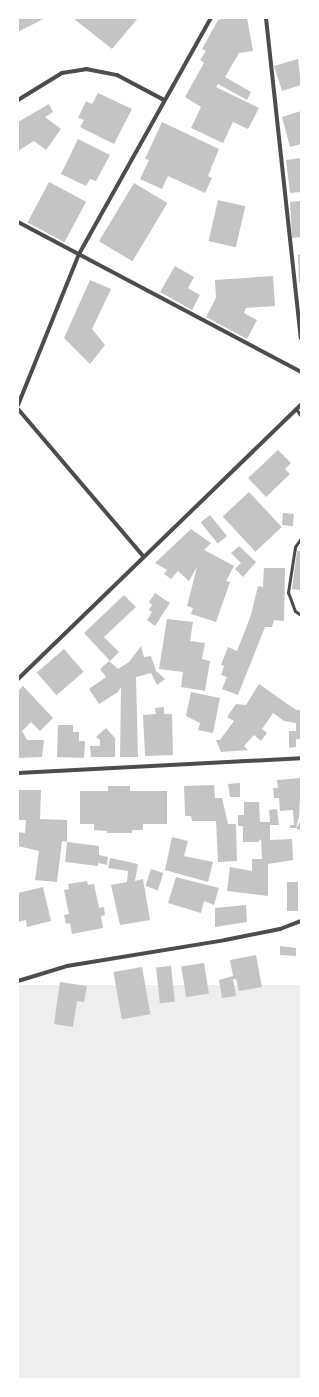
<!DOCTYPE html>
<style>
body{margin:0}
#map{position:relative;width:319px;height:1397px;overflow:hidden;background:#fff;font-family:"PT Sans",sans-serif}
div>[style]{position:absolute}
.green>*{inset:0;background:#eee;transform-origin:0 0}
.building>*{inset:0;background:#c4c4c4;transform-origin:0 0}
.service>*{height:3px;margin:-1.5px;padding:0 1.5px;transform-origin:1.5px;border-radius:1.5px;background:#4c4c4c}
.minor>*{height:4px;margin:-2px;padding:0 2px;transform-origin:2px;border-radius:2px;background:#4c4c4c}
span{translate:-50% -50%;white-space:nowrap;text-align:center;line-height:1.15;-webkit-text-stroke:3px #fff;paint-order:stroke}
.frame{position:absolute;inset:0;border:19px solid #fff;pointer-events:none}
</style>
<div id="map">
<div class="green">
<i style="left:301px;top:985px;width:394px;height:286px;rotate:90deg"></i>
</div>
<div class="building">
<i style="clip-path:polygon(18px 18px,45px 18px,18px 32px)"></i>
<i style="clip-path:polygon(73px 18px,138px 18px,112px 49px)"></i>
<i style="clip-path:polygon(227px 18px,247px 18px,253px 51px,239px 53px,225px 77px,251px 92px,247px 100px,218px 84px,216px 87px,259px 108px,248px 129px,233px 122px,223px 143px,191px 128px,201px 107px,185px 97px,204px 63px,200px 60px,206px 51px,202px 49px,218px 20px)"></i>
<i style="clip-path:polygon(298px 59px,301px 85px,282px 91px,274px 66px)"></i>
<i style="clip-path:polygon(98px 93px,132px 109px,114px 144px,80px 127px,84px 120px,78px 118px,86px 101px,92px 104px)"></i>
<i style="clip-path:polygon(49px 104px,53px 112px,45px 117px,61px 129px,46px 150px,34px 141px,18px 151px,18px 122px)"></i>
<i style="clip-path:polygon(301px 111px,301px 144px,290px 147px,282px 117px)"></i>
<i style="clip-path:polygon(162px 122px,219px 149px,208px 176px,212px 178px,205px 193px,168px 176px,162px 189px,140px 179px,149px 160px,145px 159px)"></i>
<i style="clip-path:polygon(78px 139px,110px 155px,96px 181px,90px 179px,86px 186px,61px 174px)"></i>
<i style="clip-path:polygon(301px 158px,301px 192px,290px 193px,286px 160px)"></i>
<i style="left:49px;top:182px;width:42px;height:46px;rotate:28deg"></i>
<i style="left:134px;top:183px;width:39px;height:68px;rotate:31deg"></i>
<i style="left:218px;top:200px;width:28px;height:42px;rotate:13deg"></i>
<i style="clip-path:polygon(301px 201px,301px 237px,292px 238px,290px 202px)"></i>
<i style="clip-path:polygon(301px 254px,301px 282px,299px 283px,298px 255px)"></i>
<i style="clip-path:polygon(175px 266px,194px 277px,188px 288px,200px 295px,192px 310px,160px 292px)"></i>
<i style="clip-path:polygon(273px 276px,275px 306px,246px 308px,244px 313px,257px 320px,247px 339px,206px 317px,216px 298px,215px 280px)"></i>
<i style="clip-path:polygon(90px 280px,111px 289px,92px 329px,105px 345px,90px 364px,64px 338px)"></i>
<i style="clip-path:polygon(278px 450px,291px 463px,285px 469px,290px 474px,266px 497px,248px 478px)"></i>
<i style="left:249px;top:492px;width:48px;height:36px;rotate:47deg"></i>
<i style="left:283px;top:513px;width:11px;height:12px;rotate:5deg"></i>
<i style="left:210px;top:515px;width:27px;height:12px;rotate:51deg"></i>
<i style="clip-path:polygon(191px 529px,211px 543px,204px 550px,234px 566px,226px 581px,230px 582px,216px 622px,191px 614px,193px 608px,187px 606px,197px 567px,189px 581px,178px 571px,171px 579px,164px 574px,167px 570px,155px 563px)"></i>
<i style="clip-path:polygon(239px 546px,256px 562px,243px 577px,235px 569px,241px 563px,231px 553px)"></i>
<i style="clip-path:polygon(297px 551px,301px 551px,301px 590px,292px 589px)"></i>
<i style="clip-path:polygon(264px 568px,285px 568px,284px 621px,274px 620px,272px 627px,265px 627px,238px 695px,222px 689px,227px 677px,221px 675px,224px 666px,221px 665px,228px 647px,237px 651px,251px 615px,258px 586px,263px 587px)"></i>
<i style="clip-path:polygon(155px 593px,170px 603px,155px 626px,147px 620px,152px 612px,149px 610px,152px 605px,149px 602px)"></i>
<i style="clip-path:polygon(124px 595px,136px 607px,104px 637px,119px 652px,110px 661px,84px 633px)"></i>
<i style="clip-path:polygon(167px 619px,193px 622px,190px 641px,205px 643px,202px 659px,210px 661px,205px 691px,181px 687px,183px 672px,159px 669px)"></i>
<i style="clip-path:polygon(141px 646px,144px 657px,151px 656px,156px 671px,165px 679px,157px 685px,151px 673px,136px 677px,138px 757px,120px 757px,121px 687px,118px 692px,99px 704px,89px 689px,106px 677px,100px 669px,109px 661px,118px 669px,129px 662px)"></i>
<i style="left:64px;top:649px;width:30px;height:36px;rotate:49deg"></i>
<i style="clip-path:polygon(259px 684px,296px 710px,301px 710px,301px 739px,296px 739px,296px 747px,289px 748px,289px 731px,296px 731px,296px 723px,284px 721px,273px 713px,262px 729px,267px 733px,261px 741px,254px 735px,244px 746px,248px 750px,221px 752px,216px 740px,220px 740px,234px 721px,227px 717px,236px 704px,246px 705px)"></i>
<i style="clip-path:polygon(23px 686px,53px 718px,40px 731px,31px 722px,22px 731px,27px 740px,44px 740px,42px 757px,18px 758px,18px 691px)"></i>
<i style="clip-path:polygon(191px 692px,220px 698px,213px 733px,198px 730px,200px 723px,186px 716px)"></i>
<i style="clip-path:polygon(164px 707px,164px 714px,172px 714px,173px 755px,145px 756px,143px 715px,156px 714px,155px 708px)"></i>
<i style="clip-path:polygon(58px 725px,73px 725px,73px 732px,79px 732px,79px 741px,85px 741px,84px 758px,57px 757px)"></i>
<i style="clip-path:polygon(106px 728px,115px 738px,115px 757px,91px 757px,90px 746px,100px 746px,100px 740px,96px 737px)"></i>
<i style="clip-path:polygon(301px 778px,299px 817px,296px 828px,290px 828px,290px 825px,294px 825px,293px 810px,280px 811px,279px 798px,274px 798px,273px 788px,278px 788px,277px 780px)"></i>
<i style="clip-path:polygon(240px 783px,240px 797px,230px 797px,228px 784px)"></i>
<i style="clip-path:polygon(214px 785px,215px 798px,222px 798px,228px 824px,236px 824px,237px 861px,218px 862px,216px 821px,192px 821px,191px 816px,185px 816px,184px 786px)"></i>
<i style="clip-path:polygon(108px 786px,130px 786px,130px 791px,167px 791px,167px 824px,143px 824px,143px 830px,132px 830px,132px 833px,107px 833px,107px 831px,94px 830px,94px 824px,80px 824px,80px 791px,108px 791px)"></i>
<i style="clip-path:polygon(18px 790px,41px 790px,40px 819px,67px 820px,67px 842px,62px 841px,57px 882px,35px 880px,39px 851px,18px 846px,18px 832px,25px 833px,26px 820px,18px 820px)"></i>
<i style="clip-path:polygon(244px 802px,259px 802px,260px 822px,270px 822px,269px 810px,277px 809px,279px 825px,270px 825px,270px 840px,292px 839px,293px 860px,268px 864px,268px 896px,227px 891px,230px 867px,252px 871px,252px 859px,262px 859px,261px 839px,258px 842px,243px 842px,243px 826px,238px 826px,238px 815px,244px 815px)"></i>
<i style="clip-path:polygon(301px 821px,301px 831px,296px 828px)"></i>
<i style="clip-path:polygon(172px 837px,188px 841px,184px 856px,213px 862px,208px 882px,165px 870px)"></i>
<i style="clip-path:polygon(67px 842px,99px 846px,99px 855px,108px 857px,107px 865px,98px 863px,98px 866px,65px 862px)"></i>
<i style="clip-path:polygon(110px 858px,138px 864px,135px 881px,143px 879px,150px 920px,120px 925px,111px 885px,127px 882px,128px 871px,108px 868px)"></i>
<i style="left:151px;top:869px;width:13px;height:18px;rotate:18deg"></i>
<i style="clip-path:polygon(176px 877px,219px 888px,214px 905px,204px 901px,201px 913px,168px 903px)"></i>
<i style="clip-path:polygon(87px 881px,88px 885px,94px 884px,99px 908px,104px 907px,105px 915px,101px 916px,103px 928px,72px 934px,70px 923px,66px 924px,64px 915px,69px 914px,64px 890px,69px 889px,68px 884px)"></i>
<i style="left:287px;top:882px;width:11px;height:29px"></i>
<i style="clip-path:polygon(43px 887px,51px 921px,27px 927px,26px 920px,18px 922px,18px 893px)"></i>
<i style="clip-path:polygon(246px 905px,247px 922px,215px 927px,215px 908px)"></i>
<i style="clip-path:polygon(280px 946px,296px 948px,296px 956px,280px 955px)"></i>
<i style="clip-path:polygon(256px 955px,262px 987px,239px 991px,236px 979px,233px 979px,236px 996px,222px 998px,219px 980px,233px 976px,230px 960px)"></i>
<i style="left:204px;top:963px;width:31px;height:23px;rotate:81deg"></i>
<i style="left:171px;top:966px;width:36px;height:15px;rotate:84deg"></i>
<i style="left:142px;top:967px;width:48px;height:29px;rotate:80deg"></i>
<i style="clip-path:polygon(60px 982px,87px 986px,84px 1002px,77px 1001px,73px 1027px,54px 1024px)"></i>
</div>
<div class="service">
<i style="left:296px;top:409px;width:9px;rotate:54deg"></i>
<i style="left:301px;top:538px;width:11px;rotate:124deg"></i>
<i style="left:295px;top:547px;width:46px;rotate:98.8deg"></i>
<i style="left:288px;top:592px;width:20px;rotate:70deg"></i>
<i style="left:295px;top:611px;width:7px;rotate:34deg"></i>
</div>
<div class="minor">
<i style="left:266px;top:18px;width:322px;rotate:83.8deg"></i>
<i style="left:18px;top:100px;width:52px;rotate:-31.5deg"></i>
<i style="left:62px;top:73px;width:24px;rotate:-9deg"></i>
<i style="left:86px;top:69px;width:32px;rotate:11deg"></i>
<i style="left:117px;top:75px;width:53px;rotate:28deg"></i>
<i style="left:18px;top:222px;width:320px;rotate:27.9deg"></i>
<i style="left:18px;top:405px;width:163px;rotate:-68deg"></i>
<i style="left:79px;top:254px;width:270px;rotate:-60.8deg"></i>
<i style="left:18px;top:409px;width:194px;rotate:49.6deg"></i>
<i style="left:18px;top:679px;width:394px;rotate:-44.1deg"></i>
<i style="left:18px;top:773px;width:283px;rotate:-3deg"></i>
<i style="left:18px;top:981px;width:51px;rotate:-17deg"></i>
<i style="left:67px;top:966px;width:160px;rotate:-9.3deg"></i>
<i style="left:225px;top:940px;width:56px;rotate:-11.3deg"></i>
<i style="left:280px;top:929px;width:22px;rotate:-21deg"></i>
</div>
<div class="frame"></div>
</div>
